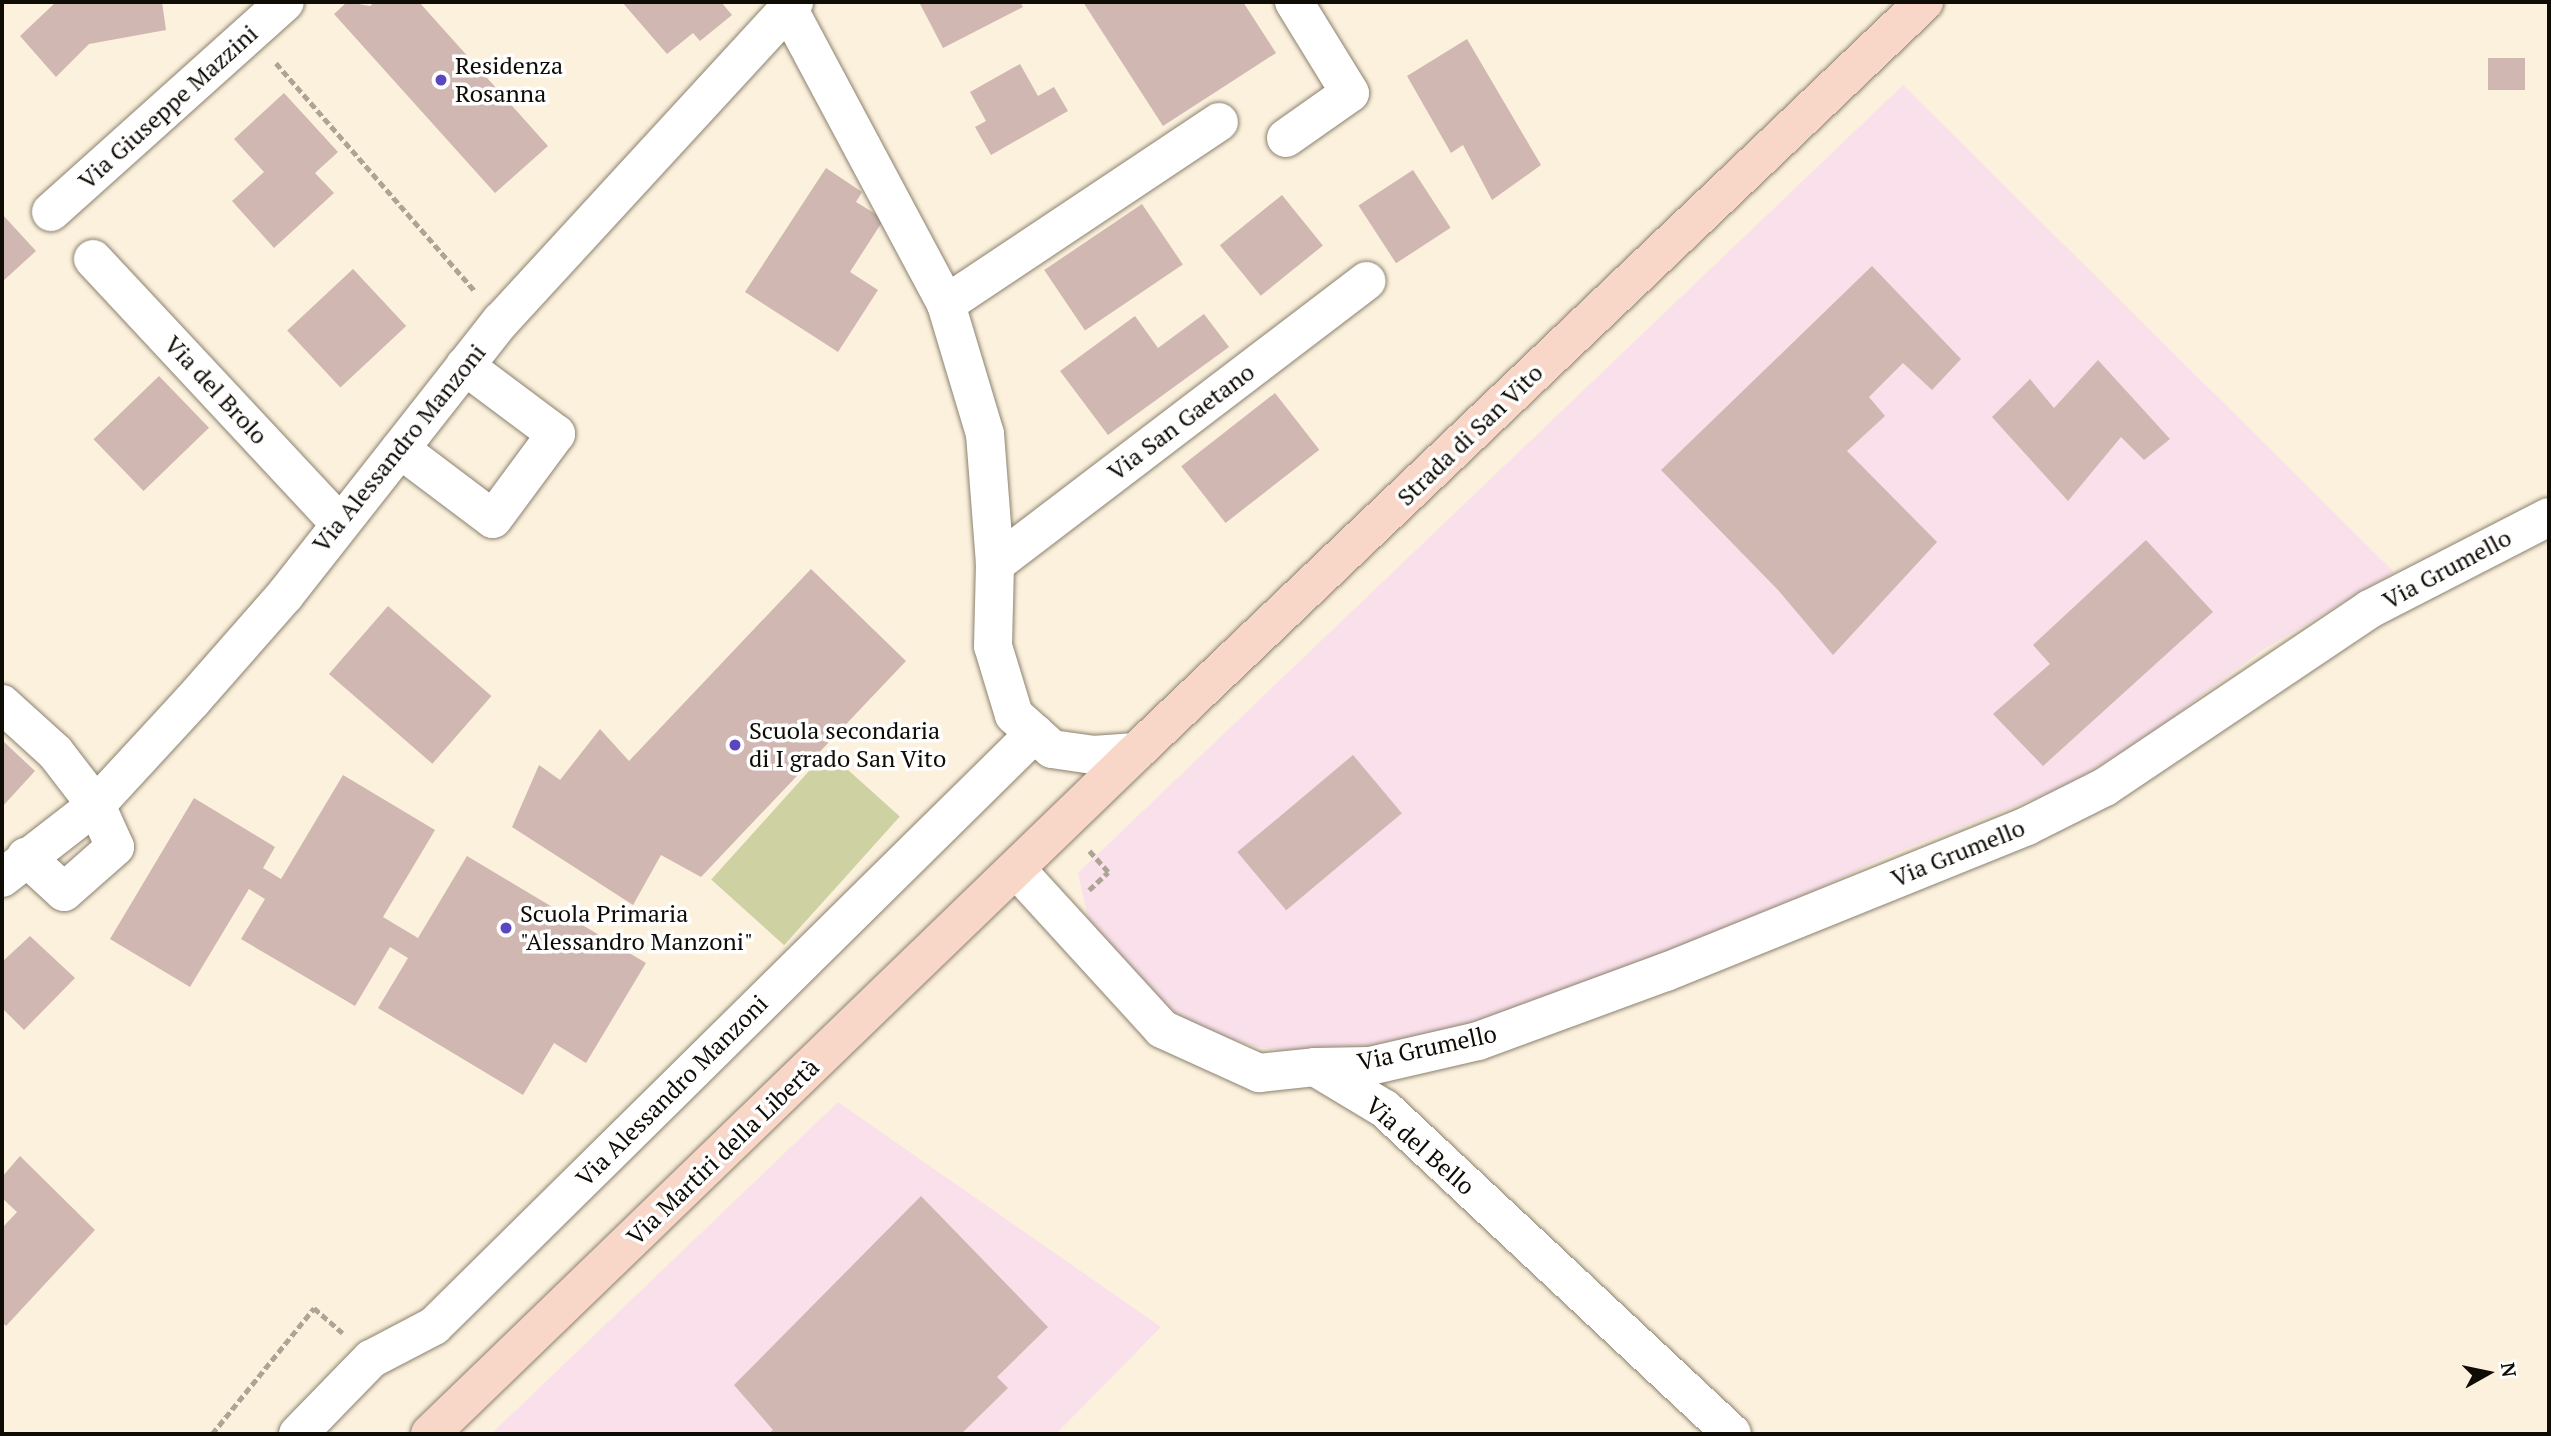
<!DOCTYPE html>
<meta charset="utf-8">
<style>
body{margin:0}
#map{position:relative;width:2551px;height:1436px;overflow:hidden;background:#fcf1dd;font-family:"PT Serif",serif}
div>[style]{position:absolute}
.industrial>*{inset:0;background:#f9e0ea}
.green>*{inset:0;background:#ced1a1;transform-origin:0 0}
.building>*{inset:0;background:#d0b7b2;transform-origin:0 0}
.path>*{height:4.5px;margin-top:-2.25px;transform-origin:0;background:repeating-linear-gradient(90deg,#ada495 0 7px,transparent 0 10.5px)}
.roads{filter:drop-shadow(0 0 2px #8b816f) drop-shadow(0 0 2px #8b816f)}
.minor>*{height:38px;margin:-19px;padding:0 19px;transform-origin:19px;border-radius:19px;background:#fff}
.major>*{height:38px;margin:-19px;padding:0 19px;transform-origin:19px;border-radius:19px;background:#f8d7c8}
.dots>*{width:19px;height:19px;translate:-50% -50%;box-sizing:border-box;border:4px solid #fff;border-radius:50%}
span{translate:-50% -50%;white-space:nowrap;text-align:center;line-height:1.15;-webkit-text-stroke:7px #fff;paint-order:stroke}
.poi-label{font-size:24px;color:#0f0b05}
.left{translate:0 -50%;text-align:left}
.street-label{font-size:24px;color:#0f0b05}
.frame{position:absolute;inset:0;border:4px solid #0f0b05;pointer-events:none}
.north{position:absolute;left:2453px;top:1338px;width:70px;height:70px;-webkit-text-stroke:5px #fff;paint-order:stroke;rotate:81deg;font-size:19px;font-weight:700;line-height:28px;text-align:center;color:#0f0b05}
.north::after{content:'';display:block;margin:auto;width:24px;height:32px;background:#0f0b05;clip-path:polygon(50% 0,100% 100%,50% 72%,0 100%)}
</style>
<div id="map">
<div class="industrial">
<i style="clip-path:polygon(1903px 85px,2394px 572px,2261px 651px,2151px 733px,2069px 785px,1883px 858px,1672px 959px,1468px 1027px,1331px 1057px,1257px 1047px,1200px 1029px,1148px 994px,1106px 953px,1088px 918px,1078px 873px)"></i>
<i style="clip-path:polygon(838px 1102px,1161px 1327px,1056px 1434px,491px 1434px)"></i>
</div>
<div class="green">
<i style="left:827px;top:751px;width:98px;height:173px;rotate:42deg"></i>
</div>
<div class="building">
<i style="clip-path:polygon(56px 2px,162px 2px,166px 30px,89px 44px,56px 77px,20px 36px)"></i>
<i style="clip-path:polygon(347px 2px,370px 6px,375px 2px,419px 2px,548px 146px,495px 193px,334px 14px)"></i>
<i style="clip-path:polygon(622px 2px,721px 2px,732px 15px,700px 41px,693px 33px,667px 54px)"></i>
<i style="clip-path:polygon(919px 2px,1020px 2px,1023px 7px,943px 48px)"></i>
<i style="clip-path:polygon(1083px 2px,1243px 2px,1276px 53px,1163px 126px)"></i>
<i style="clip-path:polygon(1467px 39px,1541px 165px,1492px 200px,1463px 145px,1451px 153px,1407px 76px)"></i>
<i style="left:2488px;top:58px;width:37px;height:32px"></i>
<i style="clip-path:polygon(1020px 64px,1038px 96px,1054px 87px,1068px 111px,991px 155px,975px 127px,986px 121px,970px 92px)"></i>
<i style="clip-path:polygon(284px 93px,338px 152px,315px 173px,334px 193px,274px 248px,232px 201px,264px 172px,234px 139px)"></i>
<i style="clip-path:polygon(826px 168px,862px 192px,856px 202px,884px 219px,850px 272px,878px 290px,838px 352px,745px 292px)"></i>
<i style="left:1413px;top:170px;width:69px;height:65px;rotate:57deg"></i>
<i style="left:1282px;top:195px;width:65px;height:80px;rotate:51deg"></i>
<i style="left:1142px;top:204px;width:73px;height:118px;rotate:56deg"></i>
<i style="clip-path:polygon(2px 214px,36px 251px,2px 282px)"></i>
<i style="clip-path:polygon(1872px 266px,1961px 359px,1932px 390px,1903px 363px,1869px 397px,1885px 416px,1847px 451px,1937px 542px,1833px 655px,1778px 590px,1661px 470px)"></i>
<i style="left:353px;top:269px;width:78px;height:90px;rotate:47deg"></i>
<i style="clip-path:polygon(1204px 314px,1229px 347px,1108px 435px,1060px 371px,1135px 316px,1158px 348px)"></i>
<i style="clip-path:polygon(2098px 360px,2170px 439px,2144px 460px,2121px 437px,2068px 501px,1992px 417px,2030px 379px,2054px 408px)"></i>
<i style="left:159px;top:376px;width:72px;height:91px;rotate:46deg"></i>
<i style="left:1275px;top:393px;width:72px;height:119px;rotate:52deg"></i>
<i style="clip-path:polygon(2146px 540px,2213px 612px,2043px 766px,1993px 714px,2050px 664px,2033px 645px)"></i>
<i style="clip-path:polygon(811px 569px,906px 661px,701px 877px,661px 855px,633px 905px,512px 827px,539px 765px,560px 780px,600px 729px,629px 761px)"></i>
<i style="left:388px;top:606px;width:137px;height:90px;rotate:41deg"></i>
<i style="clip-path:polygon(2px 740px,35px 771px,2px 807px)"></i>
<i style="left:1353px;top:755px;width:76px;height:151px;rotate:50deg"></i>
<i style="clip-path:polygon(343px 775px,435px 830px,383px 917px,418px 938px,467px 856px,646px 963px,586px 1063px,554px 1043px,523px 1095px,378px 1008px,408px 958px,390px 947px,355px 1006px,241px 939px,265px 899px,249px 889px,190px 987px,110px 939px,194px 798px,275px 847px,263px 868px,281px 879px)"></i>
<i style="clip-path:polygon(30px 936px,75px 978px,24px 1030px,2px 1008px,2px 962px)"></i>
<i style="clip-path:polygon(20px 1156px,95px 1230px,6px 1326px,2px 1322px,2px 1228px,17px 1212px,2px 1198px,2px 1177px)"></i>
<i style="clip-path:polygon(921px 1196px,1048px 1327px,997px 1377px,1008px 1388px,961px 1434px,768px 1434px,773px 1430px,734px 1385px)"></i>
</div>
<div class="path">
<i style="left:276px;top:63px;width:303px;rotate:48.9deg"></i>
<i style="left:1089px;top:890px;width:26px;rotate:-43deg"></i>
<i style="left:1108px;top:872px;width:28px;rotate:-132deg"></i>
<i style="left:212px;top:1434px;width:162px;rotate:-51deg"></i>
<i style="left:314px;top:1308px;width:38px;rotate:41deg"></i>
</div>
<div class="roads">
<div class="minor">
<i style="left:788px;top:8px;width:336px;rotate:61.9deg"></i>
<i style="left:946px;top:304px;width:136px;rotate:73.3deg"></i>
<i style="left:985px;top:434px;width:130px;rotate:85.6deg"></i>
<i style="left:995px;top:564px;width:82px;rotate:91.4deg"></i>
<i style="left:993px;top:646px;width:72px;rotate:73.1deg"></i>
<i style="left:1014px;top:715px;width:51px;rotate:41.8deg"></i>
<i style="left:1052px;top:749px;width:41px;rotate:8.3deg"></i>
<i style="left:1093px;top:755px;width:43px;rotate:-4deg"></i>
<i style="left:1286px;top:138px;width:78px;rotate:-35.1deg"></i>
<i style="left:1350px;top:93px;width:107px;rotate:-121.6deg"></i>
<i style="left:51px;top:212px;width:314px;rotate:-41.9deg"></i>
<i style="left:93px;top:259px;width:359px;rotate:47deg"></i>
<i style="left:946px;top:304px;width:328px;rotate:-33.7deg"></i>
<i style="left:400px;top:449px;width:116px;rotate:37deg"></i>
<i style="left:493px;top:519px;width:106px;rotate:-53.5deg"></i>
<i style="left:556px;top:434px;width:114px;rotate:-143.2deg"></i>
<i style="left:995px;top:564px;width:467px;rotate:-37.3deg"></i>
<i style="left:2px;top:704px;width:72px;rotate:42.2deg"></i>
<i style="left:55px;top:752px;width:67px;rotate:52.3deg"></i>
<i style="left:96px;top:805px;width:46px;rotate:65.7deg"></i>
<i style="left:115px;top:847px;width:68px;rotate:138.6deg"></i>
<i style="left:64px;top:892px;width:52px;rotate:-137.4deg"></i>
<i style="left:1017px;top:870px;width:215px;rotate:47.6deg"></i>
<i style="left:1162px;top:1029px;width:107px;rotate:24.4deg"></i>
<i style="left:1259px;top:1073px;width:56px;rotate:-6.1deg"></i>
<i style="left:1315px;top:1067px;width:82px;rotate:31deg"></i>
<i style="left:1385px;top:1109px;width:475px;rotate:43.1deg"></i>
<i style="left:2px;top:878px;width:119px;rotate:-37.8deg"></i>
<i style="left:96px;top:805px;width:142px;rotate:-47.3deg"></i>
<i style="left:192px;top:701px;width:141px;rotate:-48.7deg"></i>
<i style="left:285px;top:595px;width:349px;rotate:-51.8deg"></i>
<i style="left:501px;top:321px;width:433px;rotate:-47.4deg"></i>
<i style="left:1315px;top:1067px;width:55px;rotate:-1deg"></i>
<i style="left:1370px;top:1066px;width:111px;rotate:-13deg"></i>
<i style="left:1478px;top:1041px;width:200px;rotate:-20.2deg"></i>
<i style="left:1666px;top:972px;width:389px;rotate:-22deg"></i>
<i style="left:2027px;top:826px;width:87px;rotate:-26.6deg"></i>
<i style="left:2105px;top:787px;width:319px;rotate:-33.9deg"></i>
<i style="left:2370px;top:609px;width:201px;rotate:-27.2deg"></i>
<i style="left:298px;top:1434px;width:105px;rotate:-45.8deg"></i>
<i style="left:371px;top:1359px;width:71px;rotate:-27.6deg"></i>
<i style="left:434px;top:1326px;width:844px;rotate:-44.62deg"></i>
</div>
<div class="major">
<i style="left:430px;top:1434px;width:982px;rotate:-44.01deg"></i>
<i style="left:1136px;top:752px;width:1088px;rotate:-43.58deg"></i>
</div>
</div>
<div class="dots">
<i style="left:441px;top:80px;background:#5a47bf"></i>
<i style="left:735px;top:745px;background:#5a47bf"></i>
<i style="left:506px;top:928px;background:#5a47bf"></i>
</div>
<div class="poi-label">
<span class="left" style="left:455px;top:80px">Residenza<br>Rosanna</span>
<span class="left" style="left:749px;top:745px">Scuola secondaria<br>di I grado San Vito</span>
<span class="left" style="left:520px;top:928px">Scuola Primaria<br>"Alessandro Manzoni"</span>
</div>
<div class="street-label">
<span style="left:168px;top:107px;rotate:-42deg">Via Giuseppe Mazzini</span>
<span style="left:216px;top:390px;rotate:47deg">Via del Brolo</span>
<span style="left:1181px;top:422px;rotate:-37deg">Via San Gaetano</span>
<span style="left:1470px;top:435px;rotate:-44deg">Strada di San Vito</span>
<span style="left:399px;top:448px;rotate:-51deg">Via Alessandro Manzoni</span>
<span style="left:2447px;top:569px;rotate:-28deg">Via Grumello</span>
<span style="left:1958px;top:853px;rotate:-22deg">Via Grumello</span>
<span style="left:1427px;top:1048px;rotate:-12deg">Via Grumello</span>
<span style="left:672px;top:1091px;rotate:-45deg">Via Alessandro Manzoni</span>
<span style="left:1420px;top:1146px;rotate:41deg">Via del Bello</span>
<span style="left:723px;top:1152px;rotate:-44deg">Via Martiri della Libertà</span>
</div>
<div class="frame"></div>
<div class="north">N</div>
</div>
